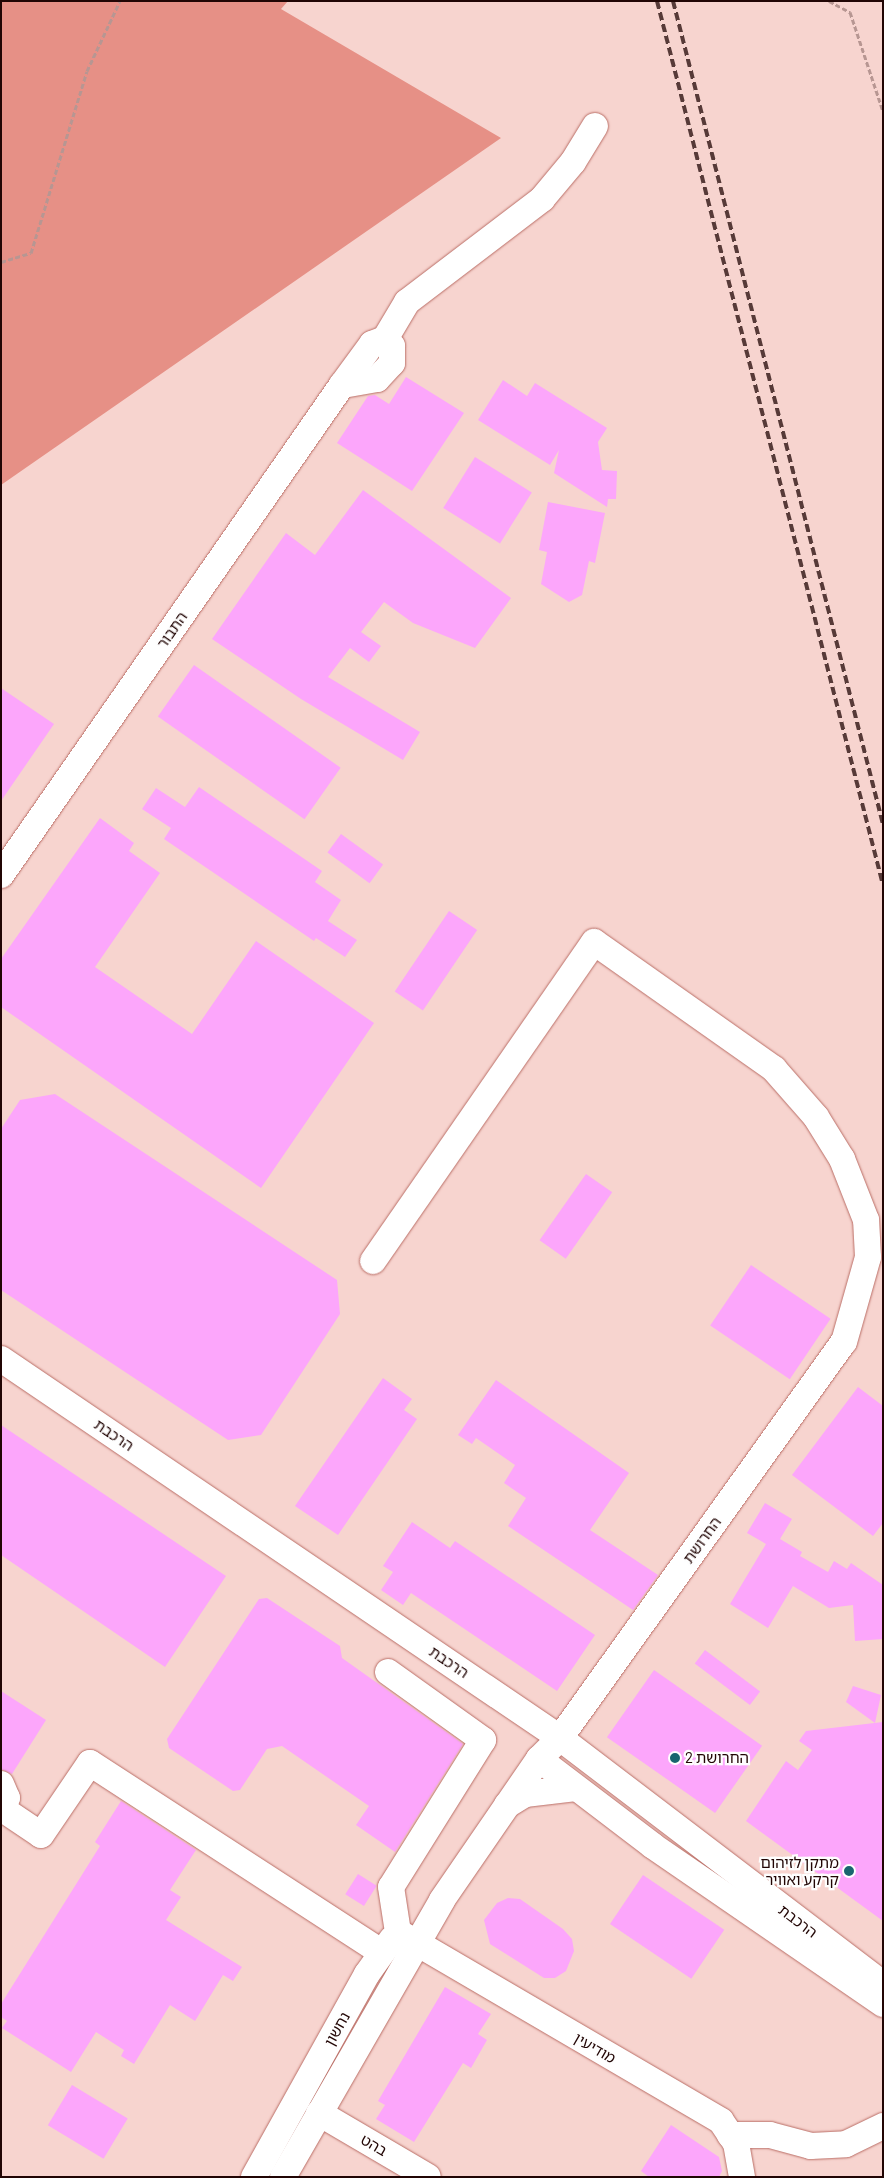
<!DOCTYPE html>
<meta charset="utf-8">
<style>
body{margin:0}
#map{position:relative;width:884px;height:2178px;overflow:hidden;background:#f7d4cf;font-family:Barlow,"Noto Sans Hebrew",sans-serif}
div>[style]{position:absolute}
.green>*{inset:0;background:#e69086}
.building>*{inset:0;background:#fca6fb;transform-origin:0 0}
.path>*{height:3px;margin-top:-1.5px;transform-origin:0;background:repeating-linear-gradient(90deg,#b79692 0 5px,transparent 0 7.5px)}
.roads{filter:drop-shadow(0 0 1px #ba6e66) drop-shadow(0 0 1px #ba6e66)}
.minor>*{height:26px;margin:-13px;padding:0 13px;transform-origin:13px;border-radius:13px;background:#fff}
.rail>*{height:4px;margin-top:-2px;transform-origin:0;background:repeating-linear-gradient(90deg,#573a38 0 8px,transparent 0 12px)}
.dots>*{width:14px;height:14px;translate:-50% -50%;box-sizing:border-box;border:2px solid #fefefe;border-radius:50%}
span{translate:-50% -50%;white-space:nowrap;text-align:center;line-height:1.15;-webkit-text-stroke:4.5px #fefefe;paint-order:stroke}
.street-label{font-size:15px;color:#210504}
.poi-label{font-size:15px;color:#210504}
.left{translate:0 -50%;text-align:left}
.right{translate:-100% -50%;text-align:right}
.frame{position:absolute;inset:0;border:2px solid #210504;pointer-events:none}
</style>
<div id="map">
<div class="green">
<i style="clip-path:polygon(1px 1px,288px 1px,281px 9px,501px 138px,1px 485px)"></i>
</div>
<div class="building">
<i style="clip-path:polygon(406px 377px,464px 413px,412px 491px,337px 443px,368px 396px,375px 395px,389px 404px)"></i>
<i style="clip-path:polygon(503px 380px,527px 396px,535px 383px,607px 428px,598px 442px,602px 470px,617px 471px,616px 499px,608px 499px,607px 507px,554px 473px,559px 450px,550px 465px,478px 420px)"></i>
<i style="left:475px;top:457px;width:67px;height:60px;rotate:32deg"></i>
<i style="clip-path:polygon(363px 490px,511px 598px,475px 648px,413px 623px,384px 602px,361px 632px,381px 646px,369px 662px,350px 648px,328px 677px,420px 732px,403px 760px,301px 699px,212px 639px,286px 533px,315px 555px)"></i>
<i style="clip-path:polygon(548px 502px,605px 513px,595px 563px,589px 561px,582px 595px,569px 602px,541px 584px,547px 552px,539px 550px)"></i>
<i style="left:194px;top:665px;width:179px;height:63px;rotate:35deg"></i>
<i style="clip-path:polygon(1px 688px,54px 724px,1px 801px)"></i>
<i style="clip-path:polygon(199px 787px,322px 871px,315px 882px,341px 900px,328px 921px,357px 940px,345px 957px,316px 938px,314px 941px,164px 839px,171px 828px,142px 809px,156px 788px,185px 807px)"></i>
<i style="clip-path:polygon(100px 818px,134px 843px,129px 851px,160px 873px,95px 967px,192px 1034px,256px 941px,374px 1023px,261px 1188px,1px 1007px,1px 959px)"></i>
<i style="left:341px;top:834px;width:52px;height:23px;rotate:36deg"></i>
<i style="left:449px;top:911px;width:34px;height:97px;rotate:34deg"></i>
<i style="clip-path:polygon(55px 1094px,337px 1280px,340px 1314px,261px 1435px,228px 1440px,1px 1290px,1px 1129px,20px 1100px)"></i>
<i style="left:586px;top:1174px;width:32px;height:81px;rotate:35deg"></i>
<i style="left:751px;top:1265px;width:96px;height:73px;rotate:34deg"></i>
<i style="clip-path:polygon(383px 1378px,412px 1399px,404px 1410px,417px 1419px,338px 1535px,295px 1506px)"></i>
<i style="clip-path:polygon(496px 1380px,629px 1473px,590px 1530px,658px 1575px,633px 1610px,508px 1526px,526px 1498px,504px 1483px,515px 1465px,476px 1438px,472px 1444px,458px 1435px)"></i>
<i style="clip-path:polygon(858px 1387px,883px 1406px,883px 1523px,873px 1536px,792px 1475px)"></i>
<i style="clip-path:polygon(1px 1425px,226px 1576px,165px 1667px,1px 1555px)"></i>
<i style="clip-path:polygon(765px 1503px,792px 1519px,780px 1539px,802px 1552px,800px 1556px,828px 1572px,834px 1561px,847px 1569px,851px 1563px,883px 1585px,883px 1639px,855px 1641px,853px 1605px,829px 1608px,793px 1586px,768px 1628px,730px 1604px,766px 1544px,747px 1533px)"></i>
<i style="clip-path:polygon(412px 1522px,450px 1548px,455px 1541px,595px 1635px,557px 1691px,411px 1593px,403px 1605px,381px 1590px,393px 1572px,383px 1566px)"></i>
<i style="clip-path:polygon(267px 1598px,340px 1646px,342px 1658px,463px 1744px,395px 1852px,356px 1825px,369px 1806px,282px 1746px,267px 1749px,240px 1790px,233px 1791px,169px 1748px,167px 1739px,259px 1599px)"></i>
<i style="left:705px;top:1650px;width:69px;height:17px;rotate:37deg"></i>
<i style="left:654px;top:1670px;width:132px;height:82px;rotate:35deg"></i>
<i style="clip-path:polygon(853px 1686px,881px 1695px,875px 1723px,846px 1702px)"></i>
<i style="clip-path:polygon(1px 1691px,46px 1720px,12px 1774px,1px 1769px)"></i>
<i style="clip-path:polygon(883px 1722px,883px 1921px,746px 1821px,786px 1761px,798px 1770px,812px 1750px,799px 1741px,806px 1731px)"></i>
<i style="clip-path:polygon(121px 1801px,196px 1850px,170px 1890px,181px 1897px,166px 1920px,242px 1967px,233px 1981px,223px 1975px,195px 2021px,170px 2005px,134px 2064px,121px 2056px,124px 2050px,96px 2032px,71px 2072px,2px 2028px,7px 2021px,1px 2017px,1px 2004px,100px 1846px,95px 1842px)"></i>
<i style="left:358px;top:1874px;width:22px;height:24px;rotate:32deg"></i>
<i style="left:643px;top:1875px;width:98px;height:59px;rotate:34deg"></i>
<i style="clip-path:polygon(508px 1898px,520px 1899px,563px 1929px,572px 1939px,574px 1951px,566px 1971px,555px 1978px,544px 1978px,490px 1944px,484px 1920px,497px 1903px)"></i>
<i style="clip-path:polygon(445px 1987px,491px 2014px,478px 2034px,487px 2040px,471px 2068px,463px 2063px,414px 2142px,376px 2119px,385px 2105px,378px 2101px)"></i>
<i style="left:72px;top:2085px;width:65px;height:47px;rotate:31deg"></i>
<i style="clip-path:polygon(671px 2125px,719px 2157px,722px 2171px,719px 2177px,649px 2177px,641px 2171px)"></i>
</div>
<div class="path">
<i style="left:829px;top:1px;width:24px;rotate:28deg"></i>
<i style="left:850px;top:12px;width:104px;rotate:71.6deg"></i>
<i style="left:1px;top:262px;width:31px;rotate:-17deg"></i>
<i style="left:31px;top:253px;width:190px;rotate:-72.9deg"></i>
<i style="left:87px;top:71px;width:77px;rotate:-64.8deg"></i>
</div>
<div class="roads">
<div class="minor">
<i style="left:385px;top:339px;width:43px;rotate:-59.3deg"></i>
<i style="left:407px;top:302px;width:170px;rotate:-37.3deg"></i>
<i style="left:542px;top:199px;width:48px;rotate:-50deg"></i>
<i style="left:573px;top:162px;width:42px;rotate:-58.6deg"></i>
<i style="left:1px;top:875px;width:597px;rotate:-55.17deg"></i>
<i style="left:342px;top:385px;width:51px;rotate:-53.8deg"></i>
<i style="left:372px;top:344px;width:14px;rotate:-21deg"></i>
<i style="left:385px;top:339px;width:10px;rotate:45deg"></i>
<i style="left:392px;top:346px;width:17px;rotate:90deg"></i>
<i style="left:392px;top:363px;width:22px;rotate:133deg"></i>
<i style="left:377px;top:379px;width:36px;rotate:170deg"></i>
<i style="left:1px;top:1359px;width:675px;rotate:34.14deg"></i>
<i style="left:560px;top:1738px;width:406px;rotate:37.3deg"></i>
<i style="left:388px;top:1672px;width:117px;rotate:35.6deg"></i>
<i style="left:483px;top:1740px;width:173px;rotate:122deg"></i>
<i style="left:391px;top:1887px;width:46px;rotate:81.2deg"></i>
<i style="left:398px;top:1932px;width:374px;rotate:30.3deg"></i>
<i style="left:721px;top:2121px;width:27px;rotate:56deg"></i>
<i style="left:736px;top:2143px;width:35px;rotate:80deg"></i>
<i style="left:539px;top:1759px;width:143px;rotate:37.3deg"></i>
<i style="left:653px;top:1846px;width:279px;rotate:34.5deg"></i>
<i style="left:1px;top:1784px;width:15px;rotate:67deg"></i>
<i style="left:7px;top:1798px;width:12px;rotate:121deg"></i>
<i style="left:507px;top:1805px;width:21px;rotate:-31deg"></i>
<i style="left:525px;top:1794px;width:51px;rotate:-6.7deg"></i>
<i style="left:1px;top:1808px;width:48px;rotate:34deg"></i>
<i style="left:41px;top:1835px;width:87px;rotate:-55.8deg"></i>
<i style="left:90px;top:1763px;width:347px;rotate:33deg"></i>
<i style="left:319px;top:2113px;width:126px;rotate:30.4deg"></i>
<i style="left:730px;top:2135px;width:40px"></i>
<i style="left:770px;top:2135px;width:42px;rotate:15deg"></i>
<i style="left:811px;top:2146px;width:35px;rotate:-3deg"></i>
<i style="left:846px;top:2144px;width:41px;rotate:-25.9deg"></i>
<i style="left:254px;top:2177px;width:232px;rotate:-60.9deg"></i>
<i style="left:367px;top:1974px;width:43px;rotate:-54.5deg"></i>
<i style="left:283px;top:2177px;width:319px;rotate:-60.1deg"></i>
<i style="left:442px;top:1900px;width:171px;rotate:-55.5deg"></i>
<i style="left:539px;top:1759px;width:30px;rotate:-45deg"></i>
<i style="left:560px;top:1738px;width:487px;rotate:-54.4deg"></i>
<i style="left:844px;top:1342px;width:88px;rotate:-74.2deg"></i>
<i style="left:868px;top:1257px;width:37px;rotate:-93deg"></i>
<i style="left:866px;top:1220px;width:66px;rotate:-111.5deg"></i>
<i style="left:842px;top:1159px;width:49px;rotate:-121.8deg"></i>
<i style="left:816px;top:1117px;width:64px;rotate:-131.2deg"></i>
<i style="left:774px;top:1069px;width:220px;rotate:-144.8deg"></i>
<i style="left:594px;top:942px;width:388px;rotate:124.7deg"></i>
</div>
</div>
<div class="rail">
<i style="left:657px;top:1px;width:912px;rotate:75.66deg"></i>
<i style="left:673px;top:1px;width:849px;rotate:75.69deg"></i>
</div>
<div class="dots">
<i style="left:675px;top:1758px;background:#19656f"></i>
<i style="left:849px;top:1871px;background:#19656f"></i>
</div>
<div class="street-label">
<span style="left:172px;top:630px;rotate:-55deg">התבור</span>
<span style="left:114px;top:1435px;rotate:34deg">הרכבת</span>
<span style="left:702px;top:1540px;rotate:-54deg">החרושת</span>
<span style="left:449px;top:1662px;rotate:34deg">הרכבת</span>
<span style="left:798px;top:1921px;rotate:37deg">הרכבת</span>
<span style="left:337px;top:2029px;rotate:-61deg">נחשון</span>
<span style="left:595px;top:2048px;rotate:30deg">מודיעין</span>
<span style="left:374px;top:2145px;rotate:30deg">בהט</span>
</div>
<div class="poi-label">
<span class="left" style="left:685px;top:1758px">החרושת 2</span>
<span class="right" style="left:839px;top:1871px">מתקן לזיהום<br>קרקע ואוויר</span>
</div>
<div class="frame"></div>
</div>
